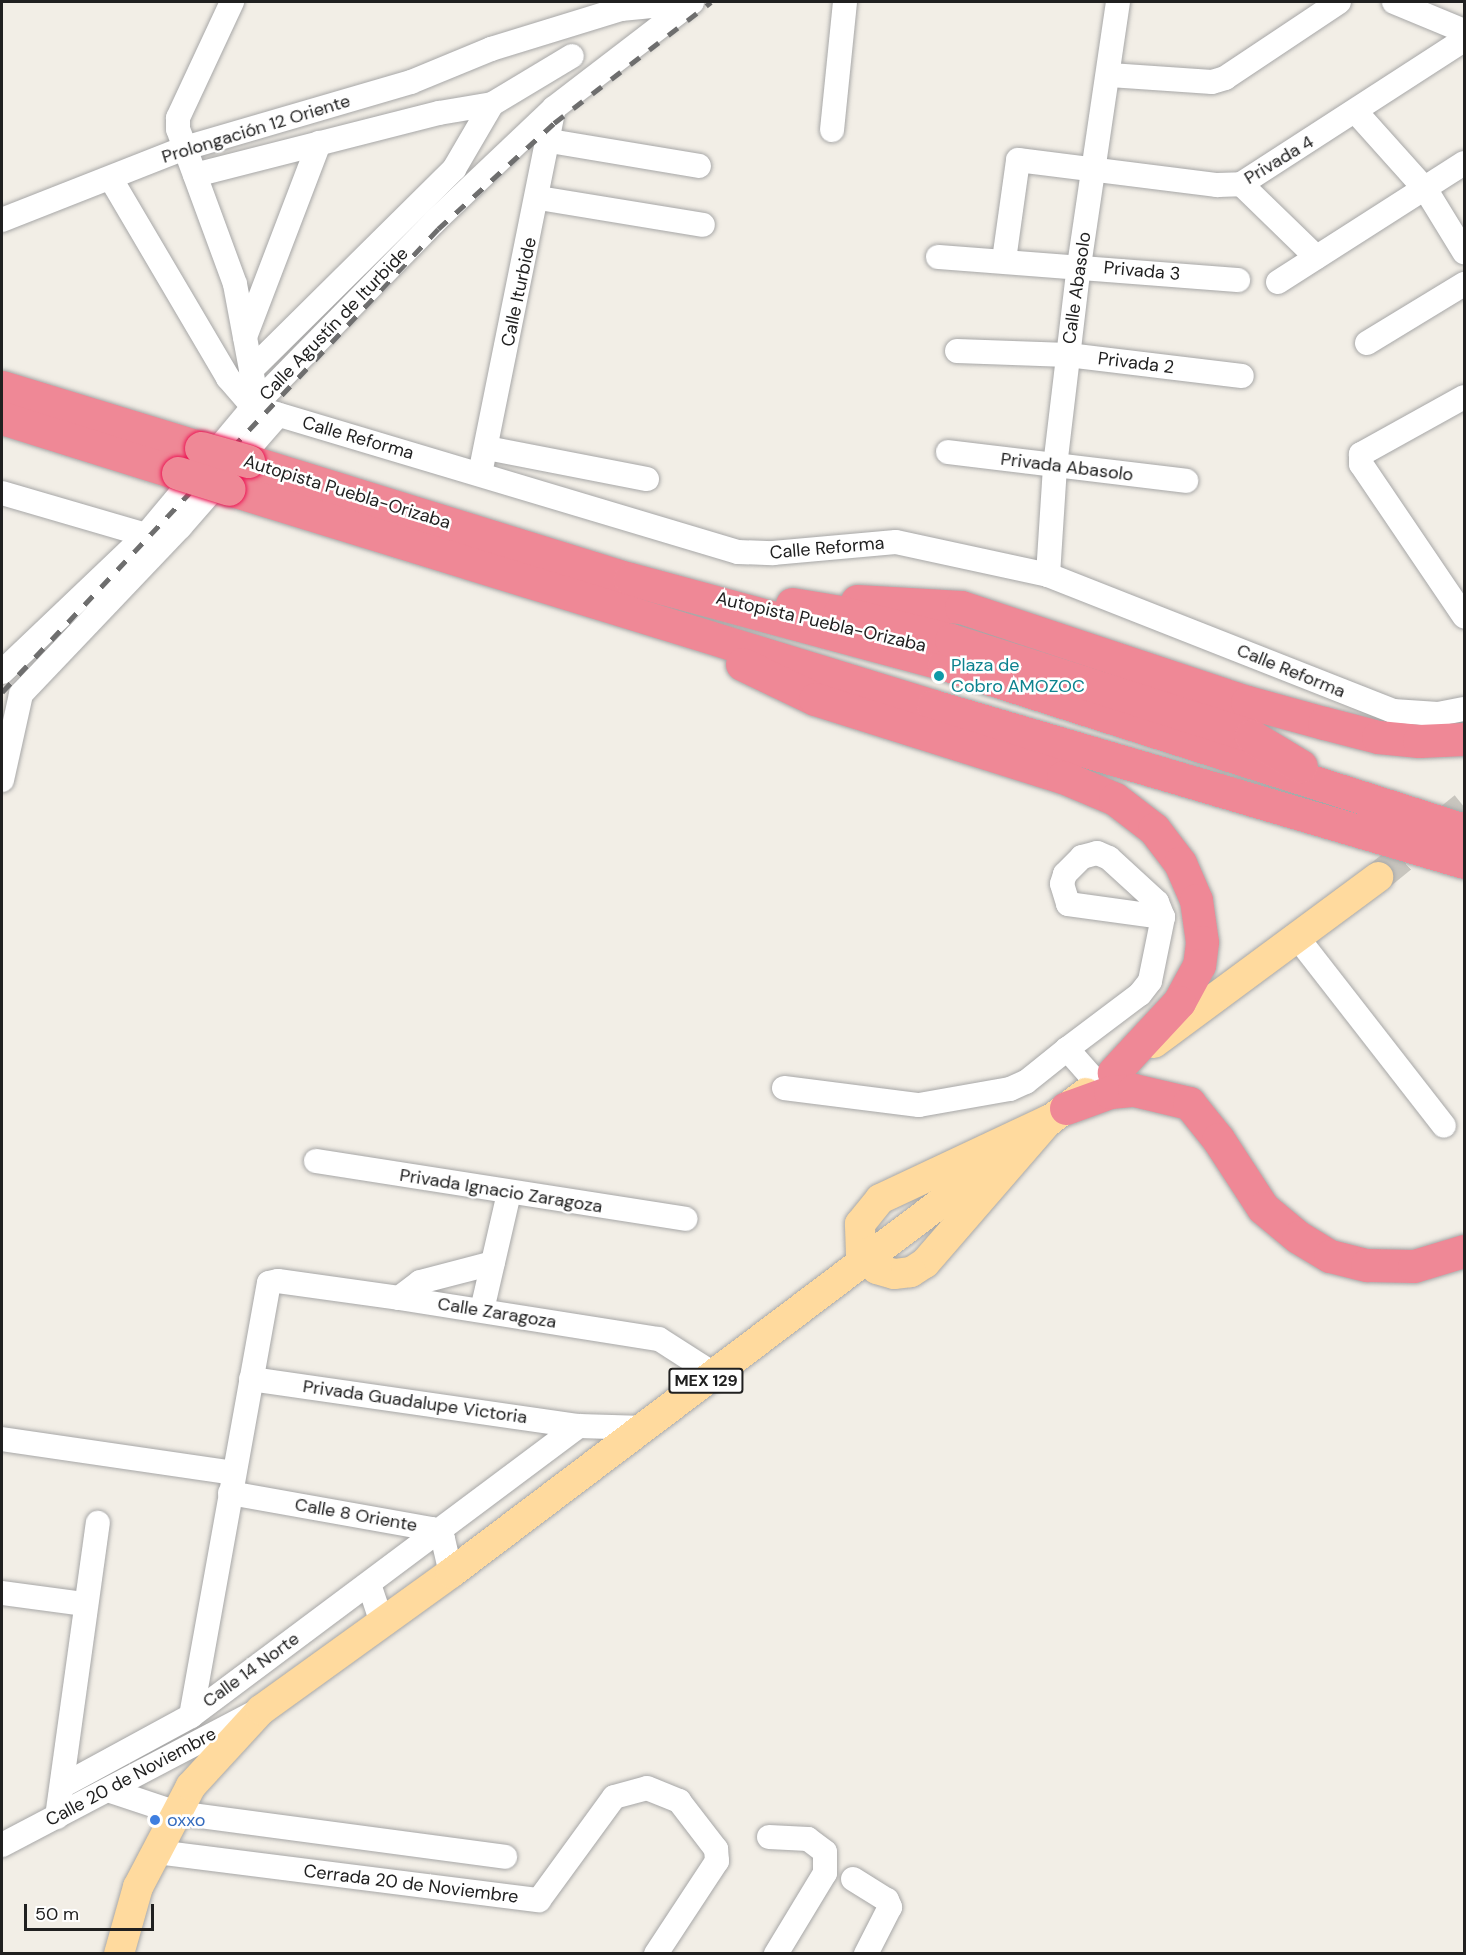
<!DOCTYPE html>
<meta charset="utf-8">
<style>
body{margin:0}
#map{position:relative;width:1466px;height:1955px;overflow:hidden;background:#f2eee6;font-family:"DM Sans",sans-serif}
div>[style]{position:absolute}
.major-tunnel>*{height:30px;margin-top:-15px;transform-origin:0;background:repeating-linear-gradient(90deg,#c8c5be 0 30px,transparent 0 45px)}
.roads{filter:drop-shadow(0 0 2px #a7a7a7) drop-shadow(0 0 2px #a7a7a7)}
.minor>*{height:24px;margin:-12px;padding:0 12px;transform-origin:12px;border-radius:12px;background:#fff}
.major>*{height:30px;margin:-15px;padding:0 15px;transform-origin:15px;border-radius:15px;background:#ffda9e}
.highway>*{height:33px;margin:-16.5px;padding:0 16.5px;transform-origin:16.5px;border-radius:16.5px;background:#ef8896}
.rail>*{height:4.5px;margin-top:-2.25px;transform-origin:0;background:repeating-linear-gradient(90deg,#6e6e6e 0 12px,transparent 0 24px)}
.bridges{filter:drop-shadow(0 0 2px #eb1856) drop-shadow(0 0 2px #eb1856)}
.highway-bridge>*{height:33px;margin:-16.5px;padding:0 16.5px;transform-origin:16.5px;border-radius:16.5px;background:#ef8896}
.dots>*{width:16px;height:16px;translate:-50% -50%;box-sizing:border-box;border:3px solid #fff;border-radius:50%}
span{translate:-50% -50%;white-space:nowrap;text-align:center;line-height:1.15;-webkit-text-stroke:5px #fff;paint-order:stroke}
.shield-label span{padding:2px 4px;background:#fff;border:2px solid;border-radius:4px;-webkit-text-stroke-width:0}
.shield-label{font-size:16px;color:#202020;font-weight:700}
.street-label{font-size:18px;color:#202020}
.culture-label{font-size:18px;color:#0d838f}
.left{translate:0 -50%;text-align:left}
.shop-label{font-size:18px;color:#366cbe}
.frame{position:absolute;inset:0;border:3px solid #202020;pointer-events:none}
.scale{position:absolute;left:24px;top:1904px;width:130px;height:27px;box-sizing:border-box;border:3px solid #202020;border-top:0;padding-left:8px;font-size:18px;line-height:21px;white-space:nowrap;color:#202020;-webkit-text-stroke:4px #fff;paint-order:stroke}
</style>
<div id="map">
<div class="major-tunnel">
<i style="left:1378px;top:877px;width:111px;rotate:-39.1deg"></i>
</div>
<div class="roads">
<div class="minor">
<i style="left:232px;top:2px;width:128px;rotate:115deg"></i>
<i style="left:178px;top:118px;width:11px;rotate:90deg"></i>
<i style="left:178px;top:129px;width:165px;rotate:69.8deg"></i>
<i style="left:235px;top:284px;width:120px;rotate:79.4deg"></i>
<i style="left:1394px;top:2px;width:76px;rotate:22.5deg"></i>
<i style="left:1110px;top:75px;width:102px;rotate:3.9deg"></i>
<i style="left:1212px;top:82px;width:14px;rotate:-17deg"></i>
<i style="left:1225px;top:78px;width:137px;rotate:-33.7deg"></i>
<i style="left:1356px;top:112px;width:105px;rotate:48.1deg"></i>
<i style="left:1426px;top:190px;width:73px;rotate:58.5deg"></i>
<i style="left:832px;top:130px;width:129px;rotate:-84.2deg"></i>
<i style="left:550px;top:141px;width:151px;rotate:9.5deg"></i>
<i style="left:195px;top:175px;width:252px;rotate:-14.3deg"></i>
<i style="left:439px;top:113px;width:54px;rotate:-9.6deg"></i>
<i style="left:492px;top:104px;width:93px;rotate:-31deg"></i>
<i style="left:111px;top:179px;width:231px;rotate:59.5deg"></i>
<i style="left:228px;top:378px;width:38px;rotate:49deg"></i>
<i style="left:253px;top:407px;width:506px;rotate:16.65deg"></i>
<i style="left:738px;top:552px;width:35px;rotate:2deg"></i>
<i style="left:773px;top:553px;width:123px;rotate:-5.1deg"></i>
<i style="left:896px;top:542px;width:156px;rotate:12.2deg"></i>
<i style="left:1048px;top:575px;width:371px;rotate:21.5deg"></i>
<i style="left:1393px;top:711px;width:45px;rotate:3.8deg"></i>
<i style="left:1438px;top:714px;width:26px;rotate:-11deg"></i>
<i style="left:1241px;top:184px;width:105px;rotate:44.2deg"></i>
<i style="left:539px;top:198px;width:166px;rotate:9.3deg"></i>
<i style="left:2px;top:220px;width:197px;rotate:-21.5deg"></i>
<i style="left:185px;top:148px;width:235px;rotate:-16.3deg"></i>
<i style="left:411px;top:82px;width:87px;rotate:-22.4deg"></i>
<i style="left:491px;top:49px;width:136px;rotate:-17.1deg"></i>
<i style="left:621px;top:9px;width:71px;rotate:-5.6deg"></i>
<i style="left:938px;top:257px;width:301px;rotate:4.4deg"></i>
<i style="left:1004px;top:260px;width:101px;rotate:-82deg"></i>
<i style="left:1018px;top:160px;width:201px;rotate:7.2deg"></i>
<i style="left:1217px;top:185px;width:24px;rotate:-2deg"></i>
<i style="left:1241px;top:184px;width:265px;rotate:-32.9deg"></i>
<i style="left:1278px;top:282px;width:221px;rotate:-32.6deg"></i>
<i style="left:245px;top:337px;width:208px;rotate:-69.1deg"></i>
<i style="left:1367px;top:343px;width:114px;rotate:-31.3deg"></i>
<i style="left:957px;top:351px;width:111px;rotate:2.1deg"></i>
<i style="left:1068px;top:355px;width:175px;rotate:6.9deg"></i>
<i style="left:251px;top:370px;width:286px;rotate:-44.7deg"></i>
<i style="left:454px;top:169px;width:75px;rotate:-59.7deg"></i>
<i style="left:1464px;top:397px;width:118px;rotate:151deg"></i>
<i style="left:1361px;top:454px;width:10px;rotate:90deg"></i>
<i style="left:1361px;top:464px;width:184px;rotate:55.9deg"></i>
<i style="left:487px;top:448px;width:163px;rotate:11deg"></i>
<i style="left:948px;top:452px;width:240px;rotate:6.9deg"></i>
<i style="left:480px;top:474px;width:373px;rotate:-78.6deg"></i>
<i style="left:2px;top:493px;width:150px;rotate:16.3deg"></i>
<i style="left:1048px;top:575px;width:109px;rotate:-86.3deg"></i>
<i style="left:1055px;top:466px;width:201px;rotate:-83.2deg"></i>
<i style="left:1079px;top:266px;width:267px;rotate:-81.6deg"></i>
<i style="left:2px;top:672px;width:199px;rotate:-43.6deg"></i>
<i style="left:146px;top:535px;width:167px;rotate:-50.1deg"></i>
<i style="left:253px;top:407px;width:260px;rotate:-45.6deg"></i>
<i style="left:435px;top:221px;width:164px;rotate:-43.5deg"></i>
<i style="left:554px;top:108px;width:174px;rotate:-37.5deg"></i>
<i style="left:2px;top:780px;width:88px;rotate:-77.5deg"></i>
<i style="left:21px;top:694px;width:231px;rotate:-46.4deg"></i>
<i style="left:180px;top:527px;width:149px;rotate:-48.8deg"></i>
<i style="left:1297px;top:937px;width:239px;rotate:52.1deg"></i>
<i style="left:1098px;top:1084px;width:47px;rotate:-131.5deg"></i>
<i style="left:1067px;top:1049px;width:91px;rotate:-37deg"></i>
<i style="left:1140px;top:994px;width:16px;rotate:-52deg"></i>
<i style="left:1150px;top:981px;width:65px;rotate:-78.5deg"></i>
<i style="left:1163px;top:917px;width:16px;rotate:-112deg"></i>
<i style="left:1157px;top:902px;width:65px;rotate:-137.5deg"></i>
<i style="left:1109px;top:858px;width:13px;rotate:-157deg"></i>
<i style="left:1097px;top:853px;width:16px;rotate:165deg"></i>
<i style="left:1082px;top:857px;width:24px;rotate:135deg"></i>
<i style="left:1065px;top:874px;width:10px;rotate:107deg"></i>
<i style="left:1062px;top:884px;width:21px;rotate:73deg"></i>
<i style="left:1068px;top:904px;width:96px;rotate:7.8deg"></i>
<i style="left:784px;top:1088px;width:136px;rotate:7.2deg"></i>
<i style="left:919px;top:1105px;width:92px;rotate:-10deg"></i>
<i style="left:1010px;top:1089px;width:17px;rotate:-24deg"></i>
<i style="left:1026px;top:1082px;width:53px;rotate:-38.8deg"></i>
<i style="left:316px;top:1161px;width:374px;rotate:8.9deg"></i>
<i style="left:399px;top:1298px;width:26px;rotate:-37deg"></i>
<i style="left:420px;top:1282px;width:75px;rotate:-14.6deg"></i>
<i style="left:482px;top:1310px;width:120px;rotate:-77deg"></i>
<i style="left:251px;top:1379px;width:331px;rotate:8.2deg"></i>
<i style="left:579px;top:1426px;width:66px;rotate:1.7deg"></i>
<i style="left:2px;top:1439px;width:234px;rotate:8.3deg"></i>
<i style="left:230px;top:1493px;width:205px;rotate:10.1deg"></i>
<i style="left:432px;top:1529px;width:8px;rotate:23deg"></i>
<i style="left:439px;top:1532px;width:8px;rotate:60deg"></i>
<i style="left:443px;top:1539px;width:35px;rotate:77deg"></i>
<i style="left:369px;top:1584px;width:41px;rotate:71.6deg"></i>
<i style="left:2px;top:1593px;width:83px;rotate:7.6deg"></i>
<i style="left:191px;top:1716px;width:440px;rotate:-79.8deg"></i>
<i style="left:269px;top:1283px;width:9px;rotate:-13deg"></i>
<i style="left:278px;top:1281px;width:122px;rotate:8deg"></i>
<i style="left:399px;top:1298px;width:263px;rotate:9deg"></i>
<i style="left:659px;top:1339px;width:67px;rotate:32.7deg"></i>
<i style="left:62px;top:1786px;width:147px;rotate:-28.5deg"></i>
<i style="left:191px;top:1716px;width:484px;rotate:-36.8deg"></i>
<i style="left:108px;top:1790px;width:73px;rotate:18.4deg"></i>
<i style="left:177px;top:1813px;width:331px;rotate:7.6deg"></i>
<i style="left:57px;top:1817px;width:297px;rotate:-82.1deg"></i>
<i style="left:769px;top:1837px;width:39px;rotate:3deg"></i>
<i style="left:808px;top:1839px;width:21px;rotate:37deg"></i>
<i style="left:825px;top:1852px;width:21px;rotate:90deg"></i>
<i style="left:825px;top:1873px;width:95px;rotate:121.2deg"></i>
<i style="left:2px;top:1845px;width:282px;rotate:-27.7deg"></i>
<i style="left:157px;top:1852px;width:385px;rotate:7.2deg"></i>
<i style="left:539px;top:1900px;width:127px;rotate:-53.9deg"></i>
<i style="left:614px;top:1797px;width:34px;rotate:-15deg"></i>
<i style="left:647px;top:1788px;width:35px;rotate:22deg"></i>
<i style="left:679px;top:1801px;width:61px;rotate:52.4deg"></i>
<i style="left:716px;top:1849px;width:12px;rotate:85deg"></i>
<i style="left:717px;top:1861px;width:111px;rotate:123.3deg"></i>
<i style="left:853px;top:1879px;width:40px;rotate:32deg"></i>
<i style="left:887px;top:1900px;width:8px;rotate:67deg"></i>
<i style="left:890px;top:1907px;width:53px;rotate:117.1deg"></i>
</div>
<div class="major">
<i style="left:1154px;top:1043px;width:279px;rotate:-36.5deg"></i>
<i style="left:1049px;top:1120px;width:189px;rotate:130.9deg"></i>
<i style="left:925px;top:1263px;width:17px;rotate:147deg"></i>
<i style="left:911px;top:1272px;width:17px;rotate:173deg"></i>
<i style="left:894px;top:1274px;width:18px;rotate:-164deg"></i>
<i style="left:877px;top:1269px;width:21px;rotate:-139deg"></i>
<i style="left:861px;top:1255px;width:31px;rotate:-92deg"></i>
<i style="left:860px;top:1224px;width:32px;rotate:-51deg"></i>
<i style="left:880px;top:1199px;width:187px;rotate:-25.1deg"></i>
<i style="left:119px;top:1954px;width:70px;rotate:-74.2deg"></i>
<i style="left:138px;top:1887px;width:114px;rotate:-62.3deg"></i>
<i style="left:191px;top:1786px;width:103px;rotate:-47.4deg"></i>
<i style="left:261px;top:1710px;width:234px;rotate:-35.8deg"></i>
<i style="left:451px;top:1573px;width:796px;rotate:-37.09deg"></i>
</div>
<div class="highway">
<i style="left:2px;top:387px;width:208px;rotate:17deg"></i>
<i style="left:2px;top:418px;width:184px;rotate:17.4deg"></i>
<i style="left:248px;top:461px;width:400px;rotate:17.2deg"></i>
<i style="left:630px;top:579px;width:325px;rotate:15.1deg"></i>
<i style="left:944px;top:664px;width:546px;rotate:17.7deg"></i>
<i style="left:229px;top:489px;width:737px;rotate:17.13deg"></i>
<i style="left:933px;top:706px;width:553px;rotate:16.37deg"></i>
<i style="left:857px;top:601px;width:104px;rotate:3.3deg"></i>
<i style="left:961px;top:607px;width:301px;rotate:18.4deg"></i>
<i style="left:1247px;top:702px;width:80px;rotate:15.3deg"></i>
<i style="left:1324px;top:723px;width:56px;rotate:14.5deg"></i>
<i style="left:1378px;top:737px;width:41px;rotate:5.6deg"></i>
<i style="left:1419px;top:741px;width:45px;rotate:-2.5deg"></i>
<i style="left:792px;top:604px;width:49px;rotate:9.5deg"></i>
<i style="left:840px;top:612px;width:114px;rotate:14.2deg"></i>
<i style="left:951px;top:640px;width:315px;rotate:17.7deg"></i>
<i style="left:1251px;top:736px;width:58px;rotate:31deg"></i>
<i style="left:742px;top:664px;width:81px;rotate:25.6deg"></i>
<i style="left:815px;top:699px;width:260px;rotate:17.5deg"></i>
<i style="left:1063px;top:777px;width:56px;rotate:22.9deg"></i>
<i style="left:1115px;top:799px;width:49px;rotate:37.6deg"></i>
<i style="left:1154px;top:829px;width:43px;rotate:52.6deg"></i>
<i style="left:1180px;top:863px;width:40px;rotate:66.6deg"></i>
<i style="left:1196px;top:900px;width:42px;rotate:81.9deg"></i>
<i style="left:1202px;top:942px;width:23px;rotate:97deg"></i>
<i style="left:1199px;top:965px;width:42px;rotate:118.4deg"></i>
<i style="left:1179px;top:1002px;width:96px;rotate:132.9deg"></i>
<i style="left:1066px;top:1108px;width:47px;rotate:-20deg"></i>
<i style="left:1110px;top:1092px;width:24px;rotate:-5deg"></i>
<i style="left:1134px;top:1090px;width:57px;rotate:13.3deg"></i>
<i style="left:1189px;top:1103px;width:46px;rotate:51.1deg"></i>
<i style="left:1218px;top:1139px;width:82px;rotate:56.9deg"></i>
<i style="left:1263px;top:1208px;width:45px;rotate:39.6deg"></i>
<i style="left:1298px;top:1237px;width:37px;rotate:31deg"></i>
<i style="left:1330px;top:1256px;width:38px;rotate:14deg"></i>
<i style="left:1367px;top:1265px;width:47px;rotate:1.2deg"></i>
<i style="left:1414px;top:1266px;width:52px;rotate:-16.7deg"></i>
</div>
</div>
<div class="rail">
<i style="left:2px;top:692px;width:636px;rotate:-46.72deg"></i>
<i style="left:438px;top:229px;width:157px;rotate:-42.4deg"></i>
<i style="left:554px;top:123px;width:198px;rotate:-37.6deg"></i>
</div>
<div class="bridges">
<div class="highway-bridge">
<i style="left:201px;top:448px;width:49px;rotate:15.5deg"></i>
<i style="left:178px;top:473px;width:53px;rotate:17.4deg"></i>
</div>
</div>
<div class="dots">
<i style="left:939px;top:676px;background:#0f9aa8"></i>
<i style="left:155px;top:1820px;background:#3f7fe0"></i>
</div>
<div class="shield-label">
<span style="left:706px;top:1381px">MEX 129</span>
</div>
<div class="street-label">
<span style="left:256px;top:129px;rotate:-17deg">Prolongación 12 Oriente</span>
<span style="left:1279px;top:160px;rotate:-31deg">Privada 4</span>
<span style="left:1142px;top:271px;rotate:5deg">Privada 3</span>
<span style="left:1077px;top:288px;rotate:-82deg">Calle Abasolo</span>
<span style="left:519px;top:292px;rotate:-78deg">Calle Iturbide</span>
<span style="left:334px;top:324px;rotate:-46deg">Calle Agustín de Iturbide</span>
<span style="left:1136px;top:363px;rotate:7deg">Privada 2</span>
<span style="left:358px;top:438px;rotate:16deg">Calle Reforma</span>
<span style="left:1067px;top:467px;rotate:7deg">Privada Abasolo</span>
<span style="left:347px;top:492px;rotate:17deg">Autopista Puebla-Orizaba</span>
<span style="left:827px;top:548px;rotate:-5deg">Calle Reforma</span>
<span style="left:821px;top:622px;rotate:13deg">Autopista Puebla-Orizaba</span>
<span style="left:1291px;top:671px;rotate:22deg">Calle Reforma</span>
<span style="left:501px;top:1191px;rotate:9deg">Privada Ignacio Zaragoza</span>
<span style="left:497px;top:1313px;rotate:9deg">Calle Zaragoza</span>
<span style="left:415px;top:1402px;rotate:8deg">Privada Guadalupe Victoria</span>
<span style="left:356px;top:1515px;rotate:10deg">Calle 8 Oriente</span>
<span style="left:251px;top:1670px;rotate:-36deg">Calle 14 Norte</span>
<span style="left:131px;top:1777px;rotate:-28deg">Calle 20 de Noviembre</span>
<span style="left:411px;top:1884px;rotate:7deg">Cerrada 20 de Noviembre</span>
</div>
<div class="culture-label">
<span class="left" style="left:951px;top:676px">Plaza de<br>Cobro AMOZOC</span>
</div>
<div class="shop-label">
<span class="left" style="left:167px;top:1820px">oxxo</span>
</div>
<div class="frame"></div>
<div class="scale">50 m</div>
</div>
